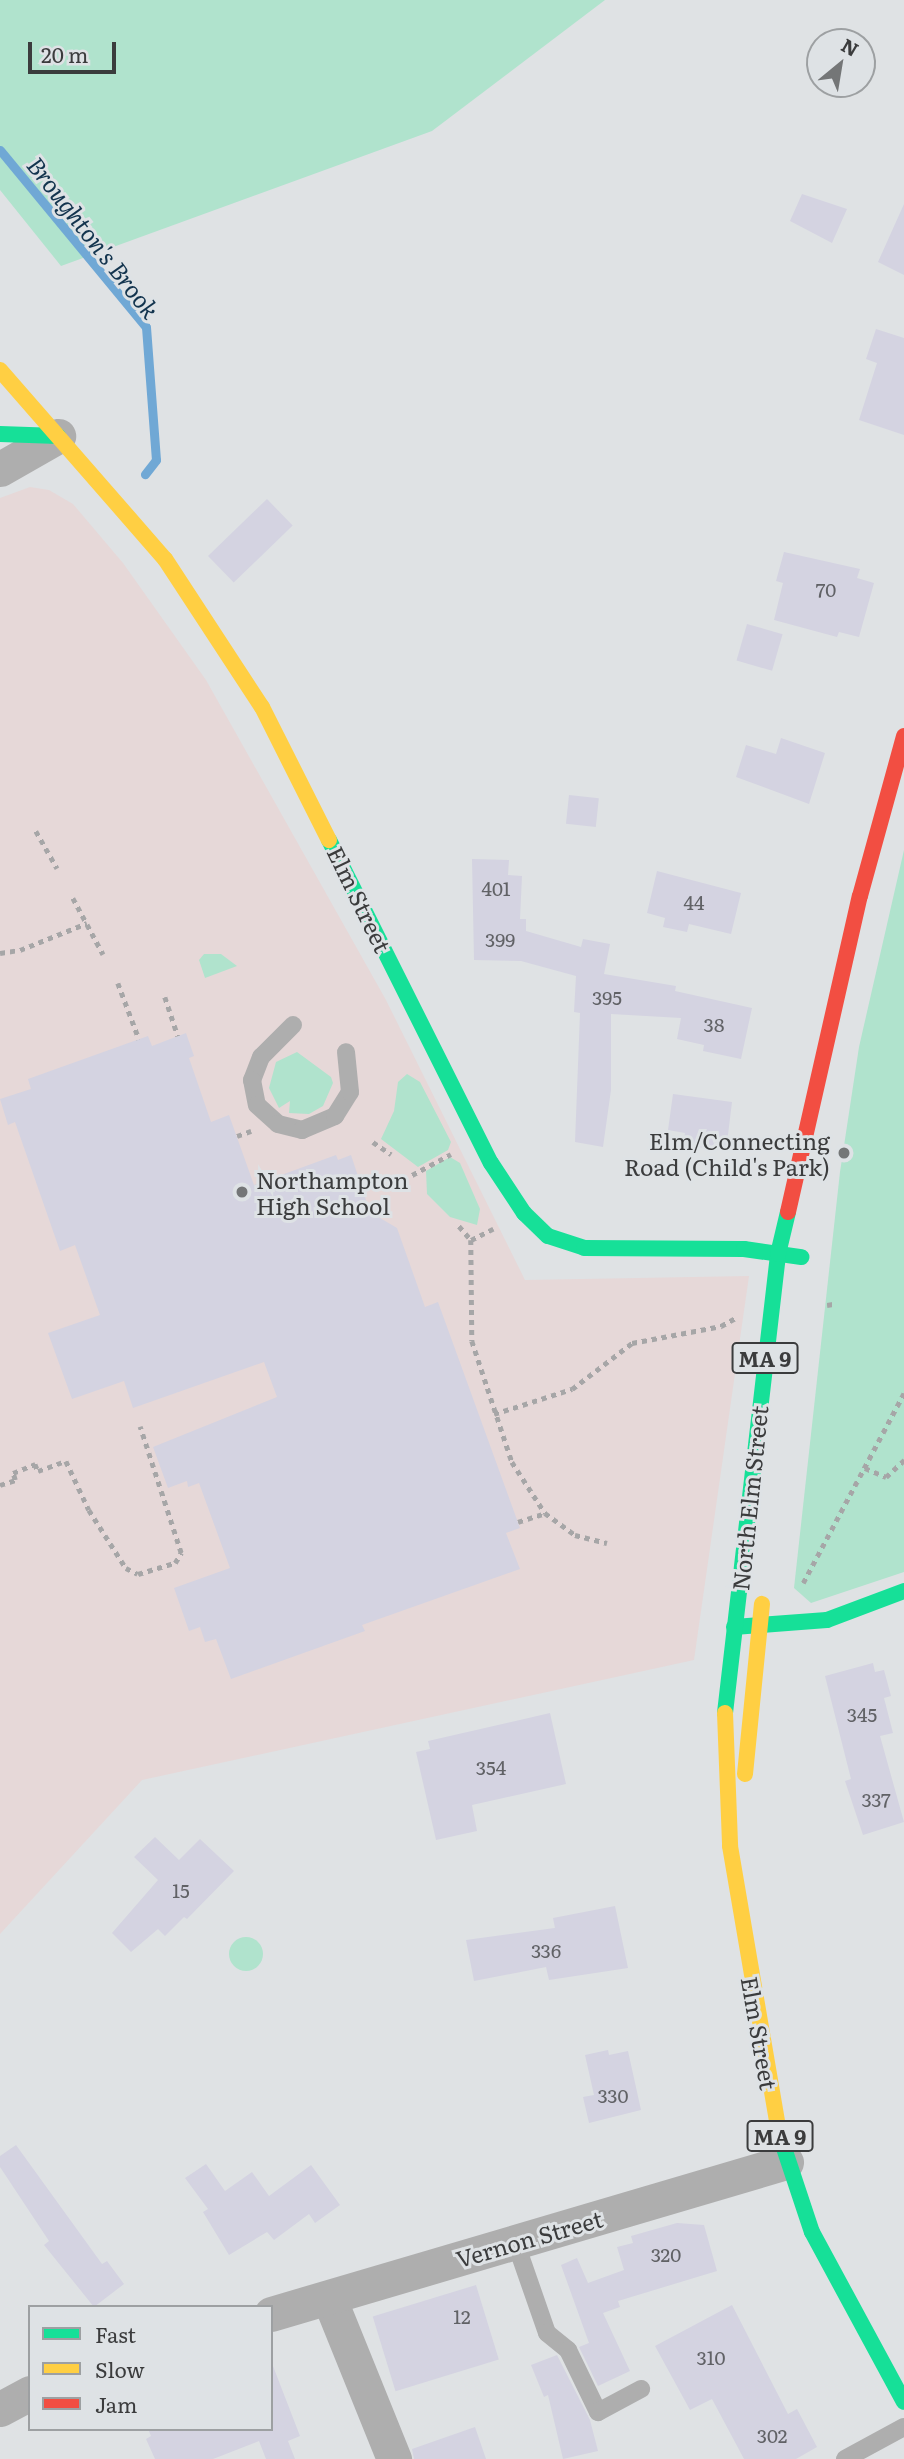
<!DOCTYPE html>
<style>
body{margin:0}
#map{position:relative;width:904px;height:2459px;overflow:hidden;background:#dfe2e4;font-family:Literata,serif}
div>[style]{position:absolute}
.education>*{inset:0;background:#e6d8d8}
.green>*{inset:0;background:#b0e3cd}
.round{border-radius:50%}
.stream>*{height:9px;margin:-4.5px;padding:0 4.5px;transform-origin:4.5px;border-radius:4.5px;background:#70a8d5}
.building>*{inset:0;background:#d4d3e1;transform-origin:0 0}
.path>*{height:4.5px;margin-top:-2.25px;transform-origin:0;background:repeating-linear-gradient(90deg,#a6a6a7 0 5px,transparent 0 10px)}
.lane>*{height:18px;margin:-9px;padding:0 9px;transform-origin:9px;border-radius:9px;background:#aeaeae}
.street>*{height:35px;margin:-17.5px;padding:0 17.5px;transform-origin:17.5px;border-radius:17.5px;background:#aeaeae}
.fast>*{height:16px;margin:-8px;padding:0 8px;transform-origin:8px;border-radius:8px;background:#16e098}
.slow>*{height:16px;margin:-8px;padding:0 8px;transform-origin:8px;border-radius:8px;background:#ffcf43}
.jam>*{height:16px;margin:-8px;padding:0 8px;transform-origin:8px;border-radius:8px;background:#f24e42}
.dots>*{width:19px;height:19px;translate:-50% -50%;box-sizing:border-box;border:4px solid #dee2e5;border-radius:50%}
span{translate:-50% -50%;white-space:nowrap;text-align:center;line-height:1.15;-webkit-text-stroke:6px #dee2e5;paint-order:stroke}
.number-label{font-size:19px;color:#616266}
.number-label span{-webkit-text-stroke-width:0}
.shield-label span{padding:2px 5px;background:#dee2e5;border:2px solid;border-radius:5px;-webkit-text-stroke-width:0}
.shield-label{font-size:21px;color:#3b3c3d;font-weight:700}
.street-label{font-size:23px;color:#3b3c3d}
.poi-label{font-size:23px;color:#3b3c3d}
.right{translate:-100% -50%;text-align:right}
.left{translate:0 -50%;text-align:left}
.water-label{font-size:24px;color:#13344e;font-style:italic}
.legend{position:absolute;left:28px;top:2305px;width:245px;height:126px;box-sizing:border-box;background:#dee2e5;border:2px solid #9da0a2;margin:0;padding:9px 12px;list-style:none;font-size:21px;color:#3b3c3d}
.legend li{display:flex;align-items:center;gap:14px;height:35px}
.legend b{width:35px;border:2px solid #9da0a2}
.north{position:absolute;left:806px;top:28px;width:70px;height:70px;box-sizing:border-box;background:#dee2e5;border:2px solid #9da0a2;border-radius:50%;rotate:30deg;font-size:19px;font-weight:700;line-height:28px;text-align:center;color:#3b3c3d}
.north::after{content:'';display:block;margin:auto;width:24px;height:32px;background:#747677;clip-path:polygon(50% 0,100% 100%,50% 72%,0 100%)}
.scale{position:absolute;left:28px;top:42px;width:88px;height:32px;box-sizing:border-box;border:4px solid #3b3c3d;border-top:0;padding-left:9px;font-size:21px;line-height:24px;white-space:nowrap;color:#3b3c3d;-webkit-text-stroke:5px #dee2e5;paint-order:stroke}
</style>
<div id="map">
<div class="education">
<i style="clip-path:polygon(30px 487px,49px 490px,73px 504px,123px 563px,206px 680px,386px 1000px,525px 1280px,749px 1276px,694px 1660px,142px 1780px,0 1934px,0 498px)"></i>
</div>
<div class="green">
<i style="clip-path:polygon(0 0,605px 0,432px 131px,61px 266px,0 190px)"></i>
<i style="clip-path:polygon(904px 850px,904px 1572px,811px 1603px,794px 1588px,840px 1172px,859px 1047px)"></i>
<i style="clip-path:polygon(204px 954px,221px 954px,237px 966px,205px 978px,199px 960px)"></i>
<i style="clip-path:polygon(297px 1052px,331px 1077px,333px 1083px,323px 1106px,309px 1114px,289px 1113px,290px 1101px,279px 1108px,269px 1088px,276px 1062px)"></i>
<i style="clip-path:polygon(407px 1074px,420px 1082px,451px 1142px,448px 1150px,418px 1167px,381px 1139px,394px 1111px,398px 1082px)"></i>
<i style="clip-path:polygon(450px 1157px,460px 1163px,480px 1209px,477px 1225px,450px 1217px,427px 1194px,426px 1171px)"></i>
<i class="round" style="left:229px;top:1937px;width:34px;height:34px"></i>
</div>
<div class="stream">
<i style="left:0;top:150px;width:229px;rotate:50.5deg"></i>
<i style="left:146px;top:327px;width:133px;rotate:85.7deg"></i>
<i style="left:156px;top:460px;width:18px;rotate:128deg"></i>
</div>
<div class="building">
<i style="clip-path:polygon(802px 194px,847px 209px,832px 243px,790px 221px)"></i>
<i style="clip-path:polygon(904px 204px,904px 275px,878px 262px)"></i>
<i style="clip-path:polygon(876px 329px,904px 338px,904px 435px,859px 420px,877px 363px,866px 359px)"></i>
<i style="left:267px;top:499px;width:37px;height:82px;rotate:46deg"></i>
<i style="clip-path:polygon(784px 552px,860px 569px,857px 578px,874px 583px,859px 637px,839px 632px,837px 637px,774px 620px,783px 583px,776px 581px)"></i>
<i style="left:747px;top:624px;width:37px;height:38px;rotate:16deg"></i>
<i style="clip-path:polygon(781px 738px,825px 753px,809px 804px,736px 777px,746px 745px,776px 754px)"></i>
<i style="left:569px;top:795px;width:30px;height:29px;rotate:6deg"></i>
<i style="clip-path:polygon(472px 859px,509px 860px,508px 875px,522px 876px,520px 919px,526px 919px,526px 931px,581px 947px,583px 939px,610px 944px,604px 974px,676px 986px,675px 991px,752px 1008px,741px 1059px,703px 1051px,704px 1045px,677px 1039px,681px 1018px,611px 1014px,611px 1090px,603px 1147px,575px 1142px,580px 1013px,574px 1012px,576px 976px,521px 961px,474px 960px)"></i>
<i style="clip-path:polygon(657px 871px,741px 893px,731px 934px,689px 924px,687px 932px,663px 927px,665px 918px,647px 913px)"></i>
<i style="clip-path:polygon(186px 1033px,194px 1056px,189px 1058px,211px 1122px,229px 1115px,254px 1185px,336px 1155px,338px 1160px,351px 1155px,370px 1212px,397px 1228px,425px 1307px,438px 1302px,520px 1528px,506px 1533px,520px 1569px,362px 1625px,365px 1631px,231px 1679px,216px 1639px,205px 1642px,200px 1627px,189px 1631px,174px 1588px,230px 1568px,199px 1483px,188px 1487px,187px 1481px,168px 1488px,153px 1447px,277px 1397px,264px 1362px,133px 1408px,124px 1381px,72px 1399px,48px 1333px,100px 1315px,75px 1245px,60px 1251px,15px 1122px,8px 1125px,0 1099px,31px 1089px,28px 1079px,148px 1036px,152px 1046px)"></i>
<i style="clip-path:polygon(673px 1094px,732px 1102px,726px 1151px,683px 1145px,685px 1133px,668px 1130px)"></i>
<i style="clip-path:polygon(873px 1663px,875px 1672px,884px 1670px,891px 1696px,884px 1698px,893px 1733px,880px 1736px,904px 1822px,863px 1835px,845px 1781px,851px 1779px,825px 1676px)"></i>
<i style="clip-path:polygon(550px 1713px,566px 1784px,472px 1805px,477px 1831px,436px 1840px,416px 1752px,430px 1749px,428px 1741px)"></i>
<i style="clip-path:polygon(155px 1837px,179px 1860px,200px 1839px,234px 1871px,187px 1919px,184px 1917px,165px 1936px,158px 1929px,131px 1952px,112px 1933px,158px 1880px,134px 1857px)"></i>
<i style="clip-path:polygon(615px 1906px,628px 1968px,549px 1980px,546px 1967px,474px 1981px,466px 1940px,555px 1928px,553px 1918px)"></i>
<i style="clip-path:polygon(608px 2050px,609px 2055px,628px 2051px,641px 2110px,589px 2123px,583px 2097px,594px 2095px,585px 2055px)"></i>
<i style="clip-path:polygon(16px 2145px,102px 2264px,107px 2261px,124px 2284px,94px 2307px,44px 2245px,49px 2241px,0 2167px,0 2156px)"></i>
<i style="clip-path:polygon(206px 2164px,225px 2191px,252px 2172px,269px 2196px,311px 2165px,340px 2205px,315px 2223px,309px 2214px,274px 2240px,267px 2232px,229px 2255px,203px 2212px,208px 2209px,185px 2178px)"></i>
<i style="clip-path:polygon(677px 2223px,704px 2225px,717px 2271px,618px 2301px,620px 2307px,603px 2313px,630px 2371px,598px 2386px,579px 2347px,589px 2343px,561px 2265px,577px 2258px,588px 2283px,624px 2270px,617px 2247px,633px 2243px,631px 2236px)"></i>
<i style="left:476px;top:2285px;width:78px;height:108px;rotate:73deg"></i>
<i style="clip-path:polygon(732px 2305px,788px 2414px,797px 2409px,817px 2447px,796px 2459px,744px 2459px,712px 2399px,690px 2410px,655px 2346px)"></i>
<i style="clip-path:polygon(557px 2355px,590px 2420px,598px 2451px,563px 2459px,548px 2395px,544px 2397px,531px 2365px)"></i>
<i style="clip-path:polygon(273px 2366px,300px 2436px,288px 2441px,295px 2459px,266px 2459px,259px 2441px,213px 2459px,155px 2459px,146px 2439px,151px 2436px,148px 2429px,271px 2429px)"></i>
<i style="clip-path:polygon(475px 2427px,486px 2459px,414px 2459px,412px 2449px)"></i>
</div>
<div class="path">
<i style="left:36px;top:831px;width:43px;rotate:60.4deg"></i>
<i style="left:73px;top:898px;width:64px;rotate:61.8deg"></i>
<i style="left:0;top:953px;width:20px;rotate:-9deg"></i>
<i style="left:20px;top:950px;width:72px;rotate:-21.9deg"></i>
<i style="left:118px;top:983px;width:60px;rotate:69.4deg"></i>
<i style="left:165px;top:997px;width:41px;rotate:71.6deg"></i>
<i style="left:237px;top:1136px;width:15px;rotate:-20deg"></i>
<i style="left:373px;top:1142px;width:22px;rotate:34deg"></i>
<i style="left:412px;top:1175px;width:44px;rotate:-28.3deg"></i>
<i style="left:459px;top:1226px;width:18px;rotate:49deg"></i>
<i style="left:471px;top:1240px;width:25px;rotate:-27deg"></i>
<i style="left:471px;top:1240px;width:101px;rotate:89.4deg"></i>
<i style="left:472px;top:1341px;width:127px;rotate:71.7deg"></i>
<i style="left:512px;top:1462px;width:61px;rotate:57.1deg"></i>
<i style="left:545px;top:1513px;width:37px;rotate:36deg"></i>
<i style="left:575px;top:1535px;width:33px;rotate:14deg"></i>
<i style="left:827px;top:1305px;width:6px;rotate:-9deg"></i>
<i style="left:494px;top:1414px;width:82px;rotate:-17.8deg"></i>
<i style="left:572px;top:1389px;width:76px;rotate:-37.5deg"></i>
<i style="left:632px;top:1343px;width:91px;rotate:-10.8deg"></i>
<i style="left:721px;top:1326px;width:18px;rotate:-29deg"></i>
<i style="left:865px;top:1468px;width:23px;rotate:23deg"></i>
<i style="left:886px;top:1477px;width:25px;rotate:-43deg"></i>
<i style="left:0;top:1485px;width:16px;rotate:-18deg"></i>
<i style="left:15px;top:1480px;width:7px;rotate:-106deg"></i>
<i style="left:13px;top:1473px;width:24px;rotate:-22deg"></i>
<i style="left:35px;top:1464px;width:8px;rotate:67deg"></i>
<i style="left:38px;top:1471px;width:30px;rotate:-20deg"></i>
<i style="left:66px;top:1461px;width:54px;rotate:64.9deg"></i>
<i style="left:89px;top:1510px;width:69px;rotate:57.5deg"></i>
<i style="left:126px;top:1568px;width:13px;rotate:27deg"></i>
<i style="left:138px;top:1574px;width:39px;rotate:-17deg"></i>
<i style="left:175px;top:1563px;width:12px;rotate:-59deg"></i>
<i style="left:181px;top:1553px;width:133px;rotate:-108deg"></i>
<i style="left:518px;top:1522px;width:28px;rotate:-18deg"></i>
<i style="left:803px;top:1583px;width:215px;rotate:-62deg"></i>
</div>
<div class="lane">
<i style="left:293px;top:1025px;width:45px;rotate:135deg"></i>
<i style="left:261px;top:1057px;width:25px;rotate:111deg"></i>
<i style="left:252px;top:1080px;width:25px;rotate:79deg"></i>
<i style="left:257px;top:1105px;width:28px;rotate:42deg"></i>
<i style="left:278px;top:1124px;width:25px;rotate:14deg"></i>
<i style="left:302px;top:1130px;width:36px;rotate:-23deg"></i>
<i style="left:335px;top:1116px;width:28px;rotate:-58deg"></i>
<i style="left:350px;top:1092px;width:40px;rotate:-95.7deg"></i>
<i style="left:515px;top:2241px;width:97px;rotate:70.8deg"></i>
<i style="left:547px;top:2333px;width:27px;rotate:39deg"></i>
<i style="left:568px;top:2350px;width:69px;rotate:64.2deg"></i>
<i style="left:598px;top:2412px;width:49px;rotate:-28.1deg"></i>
<i style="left:845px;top:2459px;width:67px;rotate:-28.5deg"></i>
</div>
<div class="street">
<i style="left:0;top:469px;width:67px;rotate:-29.6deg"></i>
<i style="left:329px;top:2298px;width:174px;rotate:68deg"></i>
<i style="left:271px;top:2314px;width:537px;rotate:-16.44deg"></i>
<i style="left:0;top:2409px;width:34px;rotate:-28deg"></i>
</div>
<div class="fast">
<i style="left:0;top:434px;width:58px;rotate:2deg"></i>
<i style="left:329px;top:840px;width:361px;rotate:63.4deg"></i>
<i style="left:491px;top:1163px;width:60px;rotate:56.6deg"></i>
<i style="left:524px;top:1213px;width:33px;rotate:44deg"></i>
<i style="left:548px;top:1236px;width:38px;rotate:18deg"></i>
<i style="left:584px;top:1248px;width:160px;rotate:0.4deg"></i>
<i style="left:744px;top:1249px;width:58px;rotate:8deg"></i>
<i style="left:734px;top:1627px;width:93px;rotate:-4.3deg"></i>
<i style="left:827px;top:1620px;width:82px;rotate:-20.6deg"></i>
<i style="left:725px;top:1713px;width:462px;rotate:-83.4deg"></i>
<i style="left:778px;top:1254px;width:43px;rotate:-76.6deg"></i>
<i style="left:779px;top:2133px;width:104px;rotate:71.6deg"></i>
<i style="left:812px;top:2232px;width:193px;rotate:61.6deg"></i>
</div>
<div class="slow">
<i style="left:0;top:370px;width:251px;rotate:48.9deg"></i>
<i style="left:165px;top:559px;width:177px;rotate:56.8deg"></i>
<i style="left:262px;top:707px;width:149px;rotate:63.3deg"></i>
<i style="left:725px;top:1713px;width:133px;rotate:87.8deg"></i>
<i style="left:730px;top:1846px;width:291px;rotate:80.3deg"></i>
<i style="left:745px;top:1774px;width:171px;rotate:-84.3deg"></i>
</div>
<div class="jam">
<i style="left:788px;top:1212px;width:324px;rotate:-77.2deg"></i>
<i style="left:860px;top:896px;width:166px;rotate:-74.6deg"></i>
</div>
<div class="dots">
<i style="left:844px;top:1153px;background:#747677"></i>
<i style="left:242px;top:1192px;background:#747677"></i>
</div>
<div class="number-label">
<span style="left:826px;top:590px">70</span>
<span style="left:496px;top:889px">401</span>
<span style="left:694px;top:903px">44</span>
<span style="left:500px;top:940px">399</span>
<span style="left:607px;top:998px">395</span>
<span style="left:714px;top:1025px">38</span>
<span style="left:862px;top:1715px">345</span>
<span style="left:491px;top:1768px">354</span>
<span style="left:876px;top:1800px">337</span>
<span style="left:181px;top:1891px">15</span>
<span style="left:546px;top:1951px">336</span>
<span style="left:613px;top:2096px">330</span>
<span style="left:666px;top:2255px">320</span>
<span style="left:462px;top:2317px">12</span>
<span style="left:711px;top:2358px">310</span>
<span style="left:772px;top:2436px">302</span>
</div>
<div class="shield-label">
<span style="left:765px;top:1358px">MA 9</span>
<span style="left:780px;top:2136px">MA 9</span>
</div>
<div class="street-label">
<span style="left:360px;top:899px;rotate:64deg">Elm Street</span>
<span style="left:749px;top:1498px;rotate:-84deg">North Elm Street</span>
<span style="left:760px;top:2033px;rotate:80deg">Elm Street</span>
<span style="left:529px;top:2238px;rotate:-16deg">Vernon Street</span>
</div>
<div class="poi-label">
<span class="right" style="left:830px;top:1153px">Elm/Connecting<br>Road (Child's Park)</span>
<span class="left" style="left:256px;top:1192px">Northampton<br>High School</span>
</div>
<div class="water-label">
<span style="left:94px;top:237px;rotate:52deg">Broughton's Brook</span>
</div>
<ul class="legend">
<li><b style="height:9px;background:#16e098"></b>Fast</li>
<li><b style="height:9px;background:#ffcf43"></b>Slow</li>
<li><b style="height:9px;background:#f24e42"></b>Jam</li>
</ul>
<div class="north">N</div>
<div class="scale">20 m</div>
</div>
